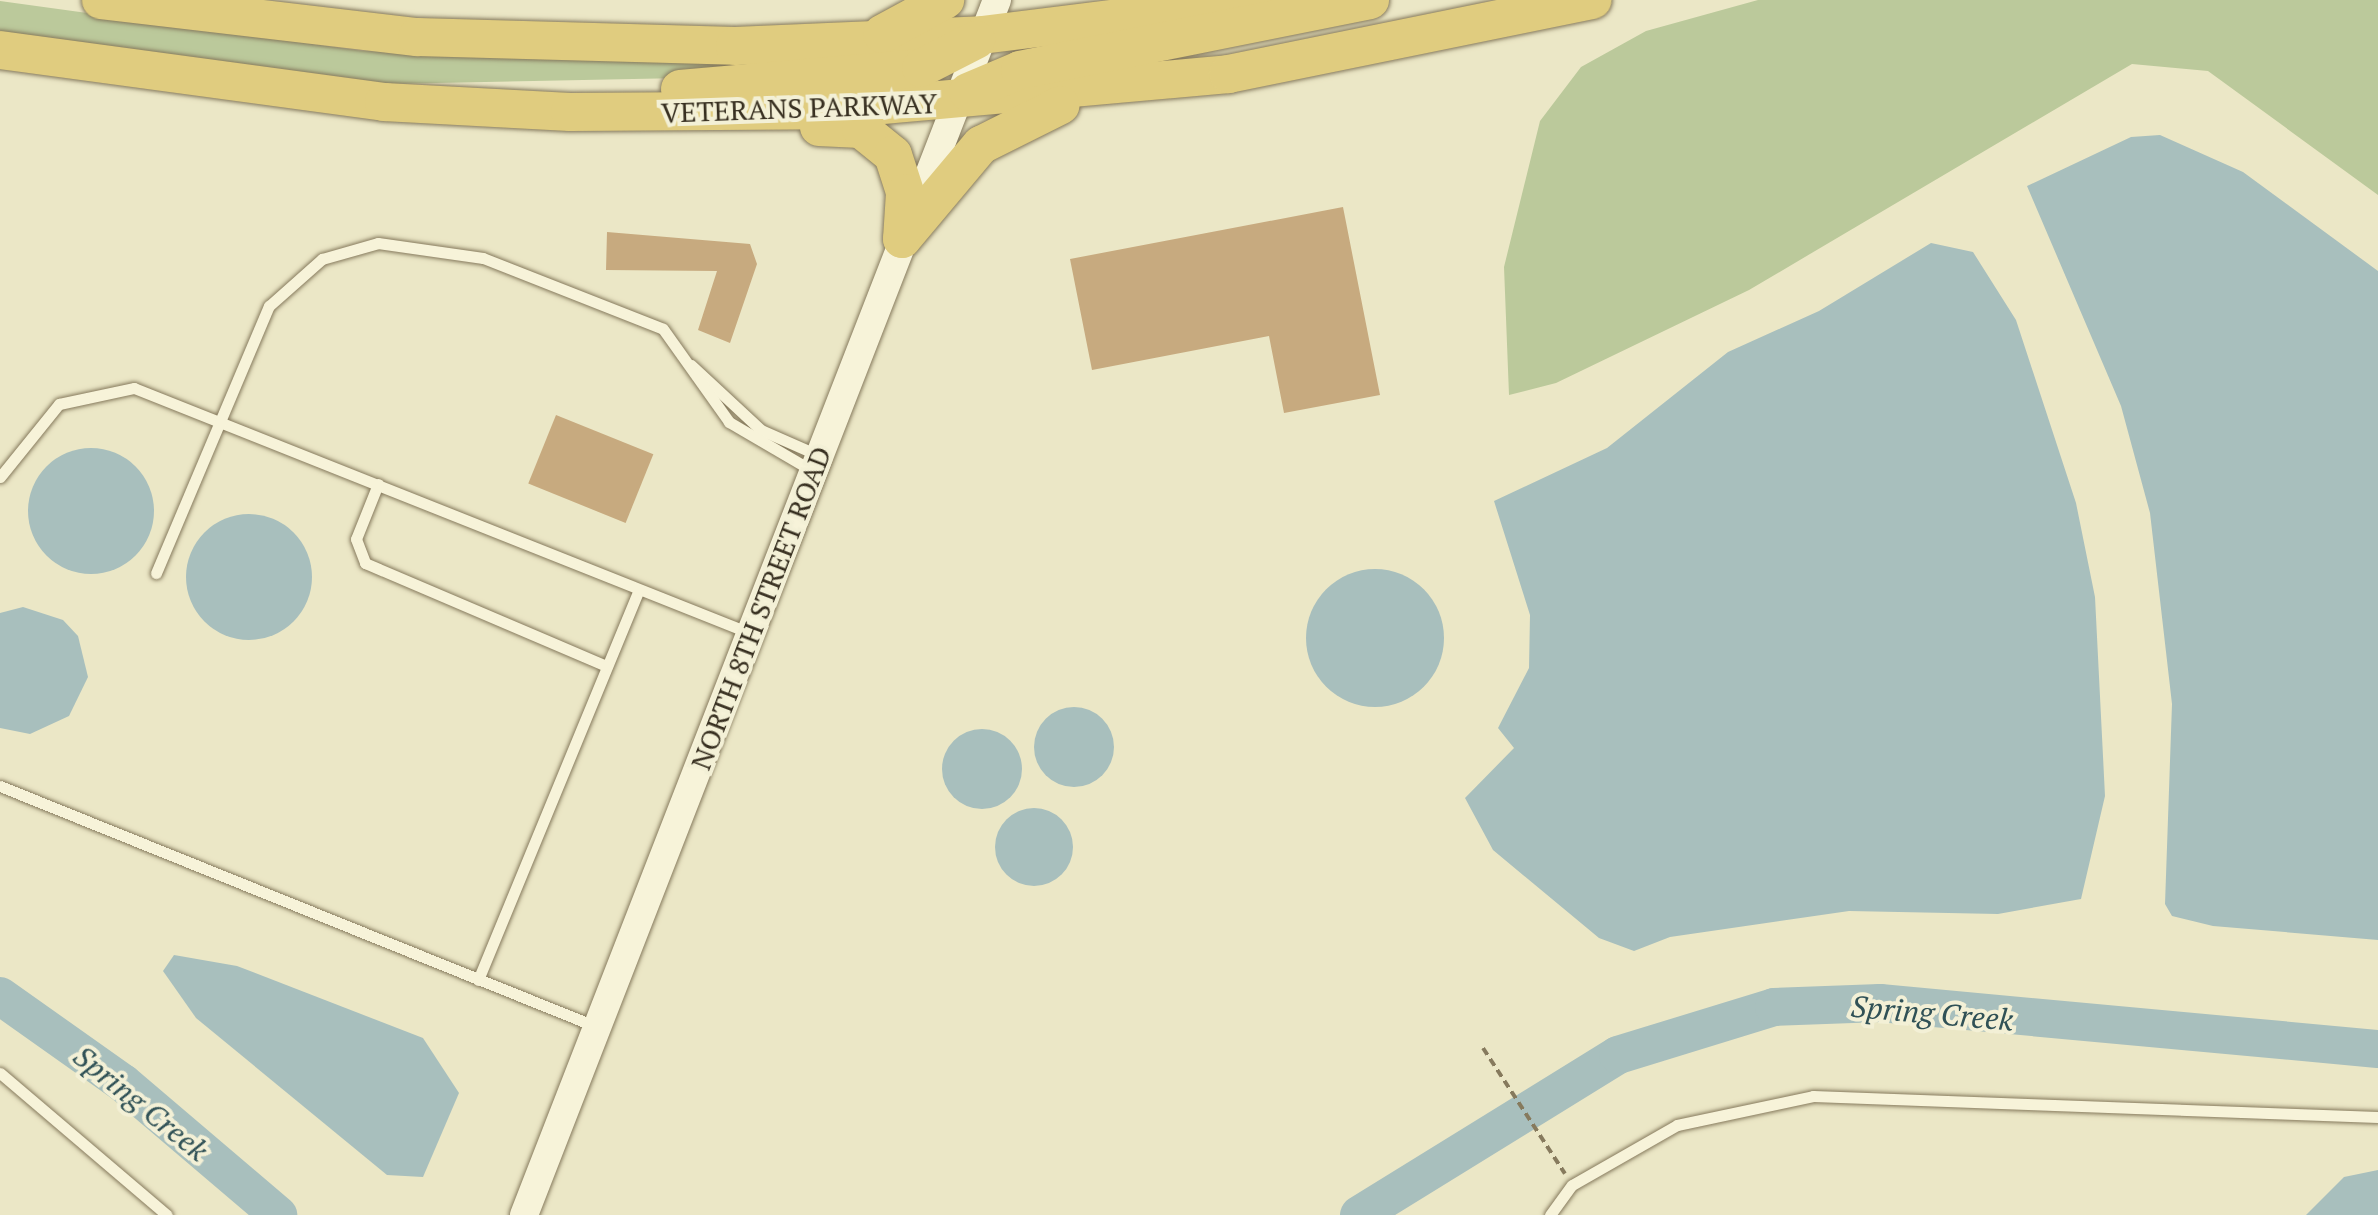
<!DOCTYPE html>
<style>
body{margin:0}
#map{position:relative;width:2378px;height:1215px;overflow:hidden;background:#ebe7c6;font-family:"PT Serif",serif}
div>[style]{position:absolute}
.green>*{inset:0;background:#bbc99b}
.water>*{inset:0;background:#a8bfbd}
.round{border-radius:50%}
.river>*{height:38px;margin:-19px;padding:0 19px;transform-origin:19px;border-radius:19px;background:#a8bfbd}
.building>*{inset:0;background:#c7aa7f;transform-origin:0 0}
.path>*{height:4px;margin-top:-2px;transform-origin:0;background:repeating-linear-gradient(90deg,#867a5d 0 8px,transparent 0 13px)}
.roads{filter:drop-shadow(0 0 2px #867a5d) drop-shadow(0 0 2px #867a5d)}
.service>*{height:11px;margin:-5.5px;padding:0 5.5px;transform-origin:5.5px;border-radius:5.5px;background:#f7f3d9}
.tertiary>*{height:28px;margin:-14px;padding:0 14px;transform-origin:14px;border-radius:14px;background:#f7f3d9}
.trunk>*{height:38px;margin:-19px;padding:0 19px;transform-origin:19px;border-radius:19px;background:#e0cc7f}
span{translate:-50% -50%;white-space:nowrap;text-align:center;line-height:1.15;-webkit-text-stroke:8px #f3f0d6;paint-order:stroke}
.street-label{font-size:28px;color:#372f20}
.water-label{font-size:30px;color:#305156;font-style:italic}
</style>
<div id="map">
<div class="green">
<i style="clip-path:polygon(1758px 0,2378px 0,2378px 195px,2208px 71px,2132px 64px,1749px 290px,1556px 383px,1509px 395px,1504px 267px,1540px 121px,1581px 67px,1646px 31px)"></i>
<i style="clip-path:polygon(0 1px,363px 51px,788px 64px,683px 78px,385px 84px,0 33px)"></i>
</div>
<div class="water">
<i style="clip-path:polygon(2160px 135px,2243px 172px,2378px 271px,2378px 940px,2213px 926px,2172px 916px,2165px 904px,2172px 704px,2150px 513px,2121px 406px,2027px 186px,2131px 137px)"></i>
<i style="clip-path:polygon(1931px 243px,1973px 252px,2016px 320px,2076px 503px,2095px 597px,2105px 796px,2081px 899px,1998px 914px,1849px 911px,1670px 937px,1634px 951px,1599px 938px,1493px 850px,1465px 798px,1514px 748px,1498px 728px,1529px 668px,1530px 615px,1494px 501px,1607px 448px,1728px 352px,1819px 311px)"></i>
<i class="round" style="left:28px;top:448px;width:126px;height:126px"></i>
<i class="round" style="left:186px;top:514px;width:126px;height:126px"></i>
<i class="round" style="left:1306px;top:569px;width:138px;height:138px"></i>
<i style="clip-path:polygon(23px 607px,63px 620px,78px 636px,88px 677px,69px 716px,30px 734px,0 728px,0 613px)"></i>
<i class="round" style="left:1034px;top:707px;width:80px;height:80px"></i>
<i class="round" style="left:942px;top:729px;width:80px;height:80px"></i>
<i class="round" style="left:995px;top:808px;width:78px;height:78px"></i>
<i style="clip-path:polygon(174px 955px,237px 966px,423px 1038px,459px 1093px,423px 1177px,387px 1175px,196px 1018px,163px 971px)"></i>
<i style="clip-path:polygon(2378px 1170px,2378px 1215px,2306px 1215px,2344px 1177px)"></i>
</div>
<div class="river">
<i style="left:0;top:996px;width:151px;rotate:35.3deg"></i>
<i style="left:123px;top:1083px;width:204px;rotate:40.4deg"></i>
<i style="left:1359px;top:1215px;width:304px;rotate:-31.7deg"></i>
<i style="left:1618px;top:1055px;width:163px;rotate:-17.1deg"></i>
<i style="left:1774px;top:1007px;width:106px;rotate:-2.2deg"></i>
<i style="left:1880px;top:1003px;width:500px;rotate:5.28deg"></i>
</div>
<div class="building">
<i style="clip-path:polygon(1343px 207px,1380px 395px,1284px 413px,1269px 336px,1092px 370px,1070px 259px)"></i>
<i style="clip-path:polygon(607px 232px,750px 244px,757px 264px,730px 343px,698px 330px,717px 271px,606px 270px)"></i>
<i style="left:556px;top:415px;width:105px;height:74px;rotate:22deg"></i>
</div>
<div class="path">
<i style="left:1483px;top:1048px;width:150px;rotate:56.9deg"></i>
</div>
<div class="roads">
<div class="service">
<i style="left:691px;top:365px;width:96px;rotate:42.9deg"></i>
<i style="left:761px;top:430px;width:64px;rotate:23.8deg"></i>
<i style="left:0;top:477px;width:94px;rotate:-51.1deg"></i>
<i style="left:59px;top:404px;width:77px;rotate:-12deg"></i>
<i style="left:134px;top:388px;width:663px;rotate:21.69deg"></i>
<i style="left:378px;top:484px;width:59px;rotate:111.8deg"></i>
<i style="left:356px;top:539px;width:26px;rotate:69deg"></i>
<i style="left:365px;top:563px;width:263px;rotate:23.1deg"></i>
<i style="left:156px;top:573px;width:290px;rotate:-67.1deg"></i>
<i style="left:269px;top:306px;width:71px;rotate:-41.6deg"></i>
<i style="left:322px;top:259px;width:58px;rotate:-15.9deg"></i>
<i style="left:378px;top:243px;width:106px;rotate:8.1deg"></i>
<i style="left:483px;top:258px;width:193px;rotate:21.5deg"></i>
<i style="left:663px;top:329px;width:114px;rotate:54.6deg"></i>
<i style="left:729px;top:422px;width:97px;rotate:30.3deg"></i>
<i style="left:0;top:786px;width:644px;rotate:21.98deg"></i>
<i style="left:478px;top:980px;width:421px;rotate:-67.6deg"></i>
<i style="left:0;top:1073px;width:219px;rotate:40.4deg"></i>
<i style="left:1550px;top:1215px;width:37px;rotate:-54deg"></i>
<i style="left:1572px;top:1185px;width:121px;rotate:-29.7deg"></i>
<i style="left:1677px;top:1125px;width:139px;rotate:-12deg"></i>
<i style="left:1813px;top:1096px;width:565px;rotate:2.13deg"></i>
</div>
<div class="tertiary">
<i style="left:524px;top:1215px;width:1304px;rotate:-68.73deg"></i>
</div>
<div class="trunk">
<i style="left:101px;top:0;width:318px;rotate:6.7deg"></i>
<i style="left:417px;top:37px;width:318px;rotate:1.6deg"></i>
<i style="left:735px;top:46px;width:247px;rotate:-2.5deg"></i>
<i style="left:982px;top:35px;width:284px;rotate:-7.1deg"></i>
<i style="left:882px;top:34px;width:72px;rotate:-28.4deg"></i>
<i style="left:0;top:50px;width:388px;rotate:7.7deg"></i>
<i style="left:384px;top:102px;width:186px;rotate:3.1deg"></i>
<i style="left:570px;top:112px;width:257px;rotate:-0.4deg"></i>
<i style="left:827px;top:110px;width:403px;rotate:-5.1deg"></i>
<i style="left:1228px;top:74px;width:372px;rotate:-11.5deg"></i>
<i style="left:680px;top:89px;width:242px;rotate:-5deg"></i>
<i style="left:921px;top:68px;width:62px;rotate:-27deg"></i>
<i style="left:968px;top:92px;width:56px;rotate:-22.9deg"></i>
<i style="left:1020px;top:70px;width:357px;rotate:-11.3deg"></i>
<i style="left:819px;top:127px;width:42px;rotate:2.7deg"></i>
<i style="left:861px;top:129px;width:41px;rotate:39.1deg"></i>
<i style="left:893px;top:155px;width:40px;rotate:72deg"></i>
<i style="left:905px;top:193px;width:46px;rotate:93.7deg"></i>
<i style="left:902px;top:239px;width:123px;rotate:-50deg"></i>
<i style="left:981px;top:145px;width:89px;rotate:-26.6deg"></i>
</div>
</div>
<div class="street-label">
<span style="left:799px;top:108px;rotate:-2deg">VETERANS PARKWAY</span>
<span style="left:761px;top:608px;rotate:-69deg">NORTH 8TH STREET ROAD</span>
</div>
<div class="water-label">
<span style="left:1932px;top:1013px;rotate:5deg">Spring Creek</span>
<span style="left:141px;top:1103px;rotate:39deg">Spring Creek</span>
</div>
</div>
